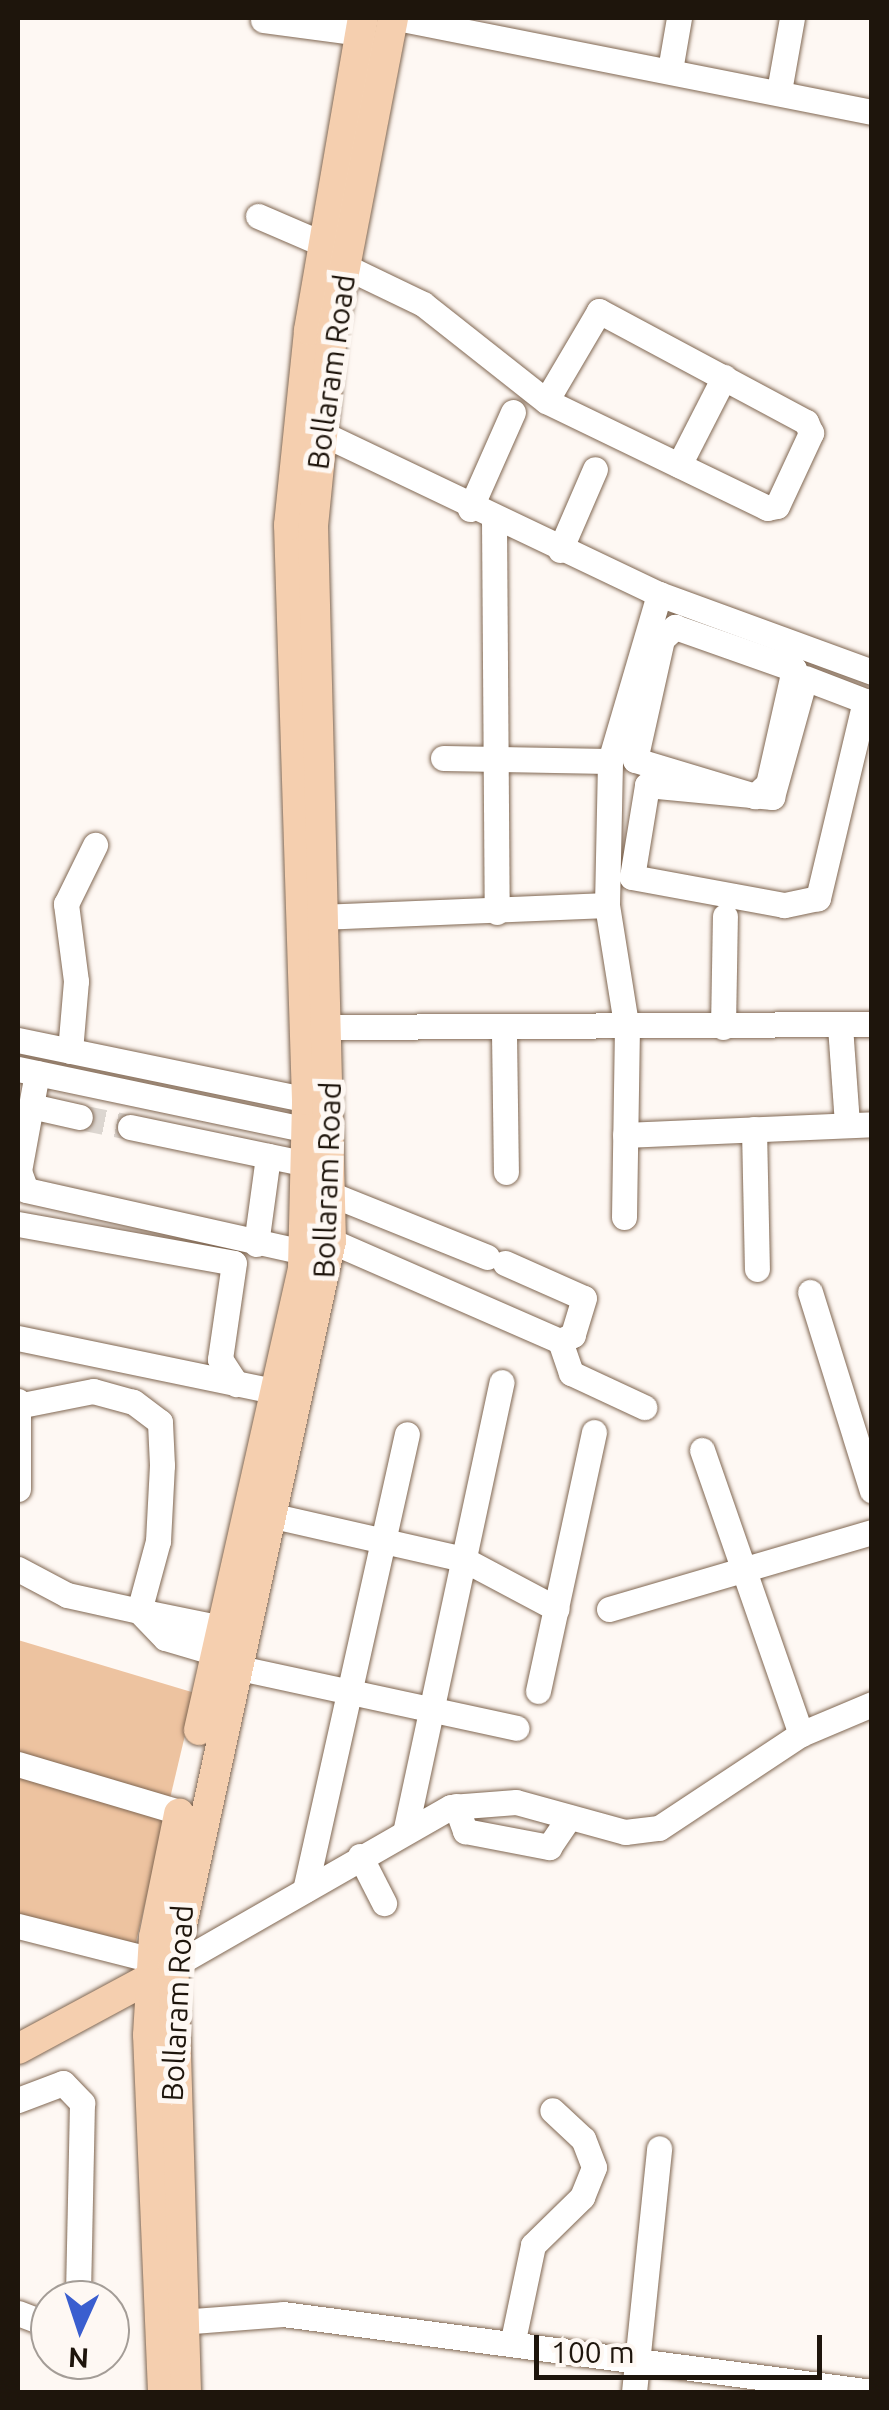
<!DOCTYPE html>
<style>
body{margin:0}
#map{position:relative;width:889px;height:2410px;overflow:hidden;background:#fef8f3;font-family:Ubuntu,sans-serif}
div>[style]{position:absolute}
.green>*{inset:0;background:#edc3a0}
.minor-tunnel>*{height:25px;margin-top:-12.5px;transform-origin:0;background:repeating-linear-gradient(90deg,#dcd6d0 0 25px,transparent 0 37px)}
.roads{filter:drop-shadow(0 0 2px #806752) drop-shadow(0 0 2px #806752)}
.minor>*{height:25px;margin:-12.5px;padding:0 12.5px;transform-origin:12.5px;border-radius:12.5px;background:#fff}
.major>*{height:30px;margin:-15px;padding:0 15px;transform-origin:15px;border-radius:15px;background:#f5cfaf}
span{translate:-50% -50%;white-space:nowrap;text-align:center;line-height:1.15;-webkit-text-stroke:10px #fef8f3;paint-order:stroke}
.street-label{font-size:30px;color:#1e150c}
.frame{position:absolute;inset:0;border:20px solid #1e150c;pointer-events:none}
.north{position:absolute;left:30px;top:2280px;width:100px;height:100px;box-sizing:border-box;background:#fef8f3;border:2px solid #a49d97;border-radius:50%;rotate:183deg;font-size:28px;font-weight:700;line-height:40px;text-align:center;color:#1e150c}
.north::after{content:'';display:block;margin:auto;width:35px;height:45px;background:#3a5ecf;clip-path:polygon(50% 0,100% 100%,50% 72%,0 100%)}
.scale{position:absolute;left:534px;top:2335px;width:288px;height:45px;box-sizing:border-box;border:5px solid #1e150c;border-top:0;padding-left:12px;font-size:30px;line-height:35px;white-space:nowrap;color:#1e150c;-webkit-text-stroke:8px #fef8f3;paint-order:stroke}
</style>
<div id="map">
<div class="green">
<i style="clip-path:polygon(18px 1640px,195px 1693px,135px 1946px,18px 1917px)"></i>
</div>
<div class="minor-tunnel">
<i style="left:80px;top:1117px;width:51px;rotate:11.3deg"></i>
</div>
<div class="roads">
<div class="minor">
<i style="left:397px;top:18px;width:484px;rotate:11.2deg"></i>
<i style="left:263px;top:20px;width:98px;rotate:7.6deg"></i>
<i style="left:670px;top:70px;width:53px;rotate:-80.2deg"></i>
<i style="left:779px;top:91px;width:74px;rotate:-79.9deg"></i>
<i style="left:258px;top:216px;width:71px;rotate:23.3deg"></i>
<i style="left:344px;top:266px;width:88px;rotate:25.7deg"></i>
<i style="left:423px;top:304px;width:157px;rotate:38.3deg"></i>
<i style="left:546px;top:401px;width:246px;rotate:25.8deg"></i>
<i style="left:767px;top:508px;width:10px;rotate:-11deg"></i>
<i style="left:777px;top:506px;width:81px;rotate:-65deg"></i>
<i style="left:811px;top:433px;width:12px;rotate:-114deg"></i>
<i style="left:806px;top:422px;width:235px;rotate:-151.8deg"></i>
<i style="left:599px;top:311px;width:104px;rotate:120.5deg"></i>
<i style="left:319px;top:432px;width:377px;rotate:25.5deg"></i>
<i style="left:659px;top:594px;width:227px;rotate:20.1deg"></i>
<i style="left:679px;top:465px;width:99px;rotate:-62.9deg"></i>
<i style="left:470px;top:509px;width:106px;rotate:-66.1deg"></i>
<i style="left:494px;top:520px;width:392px;rotate:89.6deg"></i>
<i style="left:560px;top:550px;width:88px;rotate:-66.6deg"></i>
<i style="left:675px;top:627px;width:126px;rotate:19.4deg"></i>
<i style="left:794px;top:669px;width:118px;rotate:102.7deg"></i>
<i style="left:768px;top:784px;width:18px;rotate:137deg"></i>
<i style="left:755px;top:796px;width:125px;rotate:-163.3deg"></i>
<i style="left:635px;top:760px;width:124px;rotate:-77.4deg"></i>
<i style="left:662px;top:639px;width:18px;rotate:-43deg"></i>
<i style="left:805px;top:678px;width:64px;rotate:21deg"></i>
<i style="left:865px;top:701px;width:203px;rotate:103.4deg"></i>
<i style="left:818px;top:898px;width:35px;rotate:168deg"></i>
<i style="left:784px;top:905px;width:155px;rotate:-169.6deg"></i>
<i style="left:632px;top:877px;width:93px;rotate:-80.7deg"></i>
<i style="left:647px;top:785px;width:126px;rotate:5.5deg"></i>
<i style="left:772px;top:797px;width:123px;rotate:-74.5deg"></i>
<i style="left:443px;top:758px;width:167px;rotate:1deg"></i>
<i style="left:320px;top:917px;width:287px;rotate:-2.4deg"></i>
<i style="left:840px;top:1026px;width:98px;rotate:85.9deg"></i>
<i style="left:329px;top:1027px;width:543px;rotate:-0.32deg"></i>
<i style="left:723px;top:1027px;width:111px;rotate:-89deg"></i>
<i style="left:504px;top:1033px;width:139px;rotate:89.2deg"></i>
<i style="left:18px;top:1040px;width:295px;rotate:11.7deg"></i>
<i style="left:70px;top:1051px;width:70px;rotate:-85.1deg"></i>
<i style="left:76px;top:981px;width:78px;rotate:-97.4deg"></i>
<i style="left:66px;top:904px;width:66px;rotate:-63.8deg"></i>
<i style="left:18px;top:1069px;width:295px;rotate:11.9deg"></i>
<i style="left:37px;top:1073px;width:100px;rotate:100.4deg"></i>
<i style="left:19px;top:1171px;width:20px;rotate:70deg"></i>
<i style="left:26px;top:1190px;width:285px;rotate:12.6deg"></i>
<i style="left:31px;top:1106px;width:50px;rotate:12.7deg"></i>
<i style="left:130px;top:1127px;width:181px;rotate:11.8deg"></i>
<i style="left:754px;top:1129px;width:140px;rotate:88.8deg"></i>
<i style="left:625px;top:1135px;width:247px;rotate:-2.5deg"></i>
<i style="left:333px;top:1195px;width:166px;rotate:21.9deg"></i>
<i style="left:624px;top:1217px;width:187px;rotate:-89.1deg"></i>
<i style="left:627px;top:1030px;width:127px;rotate:-99.1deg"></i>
<i style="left:607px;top:905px;width:144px;rotate:-88.8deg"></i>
<i style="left:610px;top:761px;width:174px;rotate:-73.6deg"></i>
<i style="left:18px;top:1224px;width:219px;rotate:10.2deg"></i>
<i style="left:234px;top:1263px;width:97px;rotate:98.3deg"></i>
<i style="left:220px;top:1359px;width:30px;rotate:57deg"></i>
<i style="left:331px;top:1241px;width:250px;rotate:23.6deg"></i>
<i style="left:256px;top:1244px;width:89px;rotate:-82.2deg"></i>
<i style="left:505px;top:1263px;width:86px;rotate:23.9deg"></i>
<i style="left:584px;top:1298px;width:39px;rotate:107deg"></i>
<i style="left:573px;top:1335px;width:14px;rotate:155deg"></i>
<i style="left:810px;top:1292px;width:208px;rotate:72.7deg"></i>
<i style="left:18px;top:1338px;width:267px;rotate:11.7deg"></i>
<i style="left:560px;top:1341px;width:34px;rotate:71deg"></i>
<i style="left:571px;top:1373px;width:81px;rotate:25deg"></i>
<i style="left:18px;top:1401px;width:88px;rotate:90deg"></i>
<i style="left:702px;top:1450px;width:301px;rotate:70.8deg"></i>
<i style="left:274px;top:1516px;width:194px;rotate:12.8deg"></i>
<i style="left:463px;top:1559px;width:106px;rotate:28deg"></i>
<i style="left:18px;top:1569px;width:55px;rotate:28deg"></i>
<i style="left:67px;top:1595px;width:74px;rotate:12.5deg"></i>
<i style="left:139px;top:1611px;width:73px;rotate:-74.8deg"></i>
<i style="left:158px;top:1541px;width:76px;rotate:-87deg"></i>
<i style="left:162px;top:1465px;width:43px;rotate:-92.7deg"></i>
<i style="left:160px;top:1422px;width:34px;rotate:-143deg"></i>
<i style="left:133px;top:1402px;width:41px;rotate:-164.6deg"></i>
<i style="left:93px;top:1391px;width:72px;rotate:168.8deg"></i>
<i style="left:609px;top:1609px;width:274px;rotate:-16.3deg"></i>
<i style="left:216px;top:1653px;width:53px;rotate:-163.6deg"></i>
<i style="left:165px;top:1638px;width:37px;rotate:-134deg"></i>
<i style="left:139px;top:1611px;width:85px;rotate:11.6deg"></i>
<i style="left:235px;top:1667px;width:288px;rotate:12.2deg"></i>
<i style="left:538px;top:1691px;width:265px;rotate:-77.8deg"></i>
<i style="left:18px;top:1764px;width:168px;rotate:16.6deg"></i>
<i style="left:456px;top:1806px;width:27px;rotate:70deg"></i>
<i style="left:465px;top:1831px;width:86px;rotate:10.8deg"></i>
<i style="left:549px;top:1847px;width:36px;rotate:-56deg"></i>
<i style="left:406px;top:1828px;width:456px;rotate:-77.9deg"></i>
<i style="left:360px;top:1856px;width:53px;rotate:62.9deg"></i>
<i style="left:305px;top:1890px;width:467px;rotate:-77.4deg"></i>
<i style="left:18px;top:1926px;width:138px;rotate:14.2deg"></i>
<i style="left:173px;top:1966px;width:320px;rotate:-29.8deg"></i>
<i style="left:451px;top:1807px;width:65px;rotate:-4.4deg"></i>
<i style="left:516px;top:1802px;width:113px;rotate:15.4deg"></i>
<i style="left:625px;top:1832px;width:34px;rotate:-7deg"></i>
<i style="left:659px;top:1828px;width:170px;rotate:-33.5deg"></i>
<i style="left:801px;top:1734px;width:77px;rotate:-22.9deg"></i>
<i style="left:18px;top:2100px;width:48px;rotate:-20.7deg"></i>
<i style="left:63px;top:2083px;width:28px;rotate:46deg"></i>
<i style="left:82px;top:2103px;width:197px;rotate:91.2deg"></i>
<i style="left:18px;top:2313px;width:34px;rotate:21deg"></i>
<i style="left:167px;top:2323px;width:116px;rotate:-4.4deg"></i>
<i style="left:283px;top:2314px;width:594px;rotate:7.54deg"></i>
<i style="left:513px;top:2340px;width:97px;rotate:-78.1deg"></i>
<i style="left:533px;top:2245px;width:69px;rotate:-44.4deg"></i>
<i style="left:582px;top:2197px;width:32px;rotate:-68deg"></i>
<i style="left:594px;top:2167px;width:30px;rotate:-111deg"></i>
<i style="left:583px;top:2139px;width:42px;rotate:-136.9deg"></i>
<i style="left:634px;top:2392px;width:245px;rotate:-84.1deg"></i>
</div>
<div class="major">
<i style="left:199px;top:1730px;width:475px;rotate:-77.3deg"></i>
<i style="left:303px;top:1267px;width:167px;rotate:-88.6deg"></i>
<i style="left:307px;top:1100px;width:575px;rotate:-91.79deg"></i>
<i style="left:289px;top:525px;width:196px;rotate:-84.1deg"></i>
<i style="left:309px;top:330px;width:317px;rotate:-80.2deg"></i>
<i style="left:18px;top:2049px;width:150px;rotate:-28.3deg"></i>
<i style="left:163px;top:2392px;width:357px;rotate:-92.4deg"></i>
<i style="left:148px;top:2035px;width:98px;rotate:-86.5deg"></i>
<i style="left:154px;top:1937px;width:126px;rotate:-78.5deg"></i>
<i style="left:186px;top:2392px;width:426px;rotate:-91.7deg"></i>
<i style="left:173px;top:1966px;width:742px;rotate:-77.71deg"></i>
<i style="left:331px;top:1241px;width:715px;rotate:-91.44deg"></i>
<i style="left:313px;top:526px;width:192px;rotate:-84.3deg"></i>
<i style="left:332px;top:335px;width:323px;rotate:-79.1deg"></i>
</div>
</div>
<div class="street-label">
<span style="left:331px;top:372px;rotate:-82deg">Bollaram Road</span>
<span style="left:327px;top:1180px;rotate:-88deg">Bollaram Road</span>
<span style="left:177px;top:2003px;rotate:-87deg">Bollaram Road</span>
</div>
<div class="frame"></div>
<div class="north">N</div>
<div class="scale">100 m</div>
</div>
